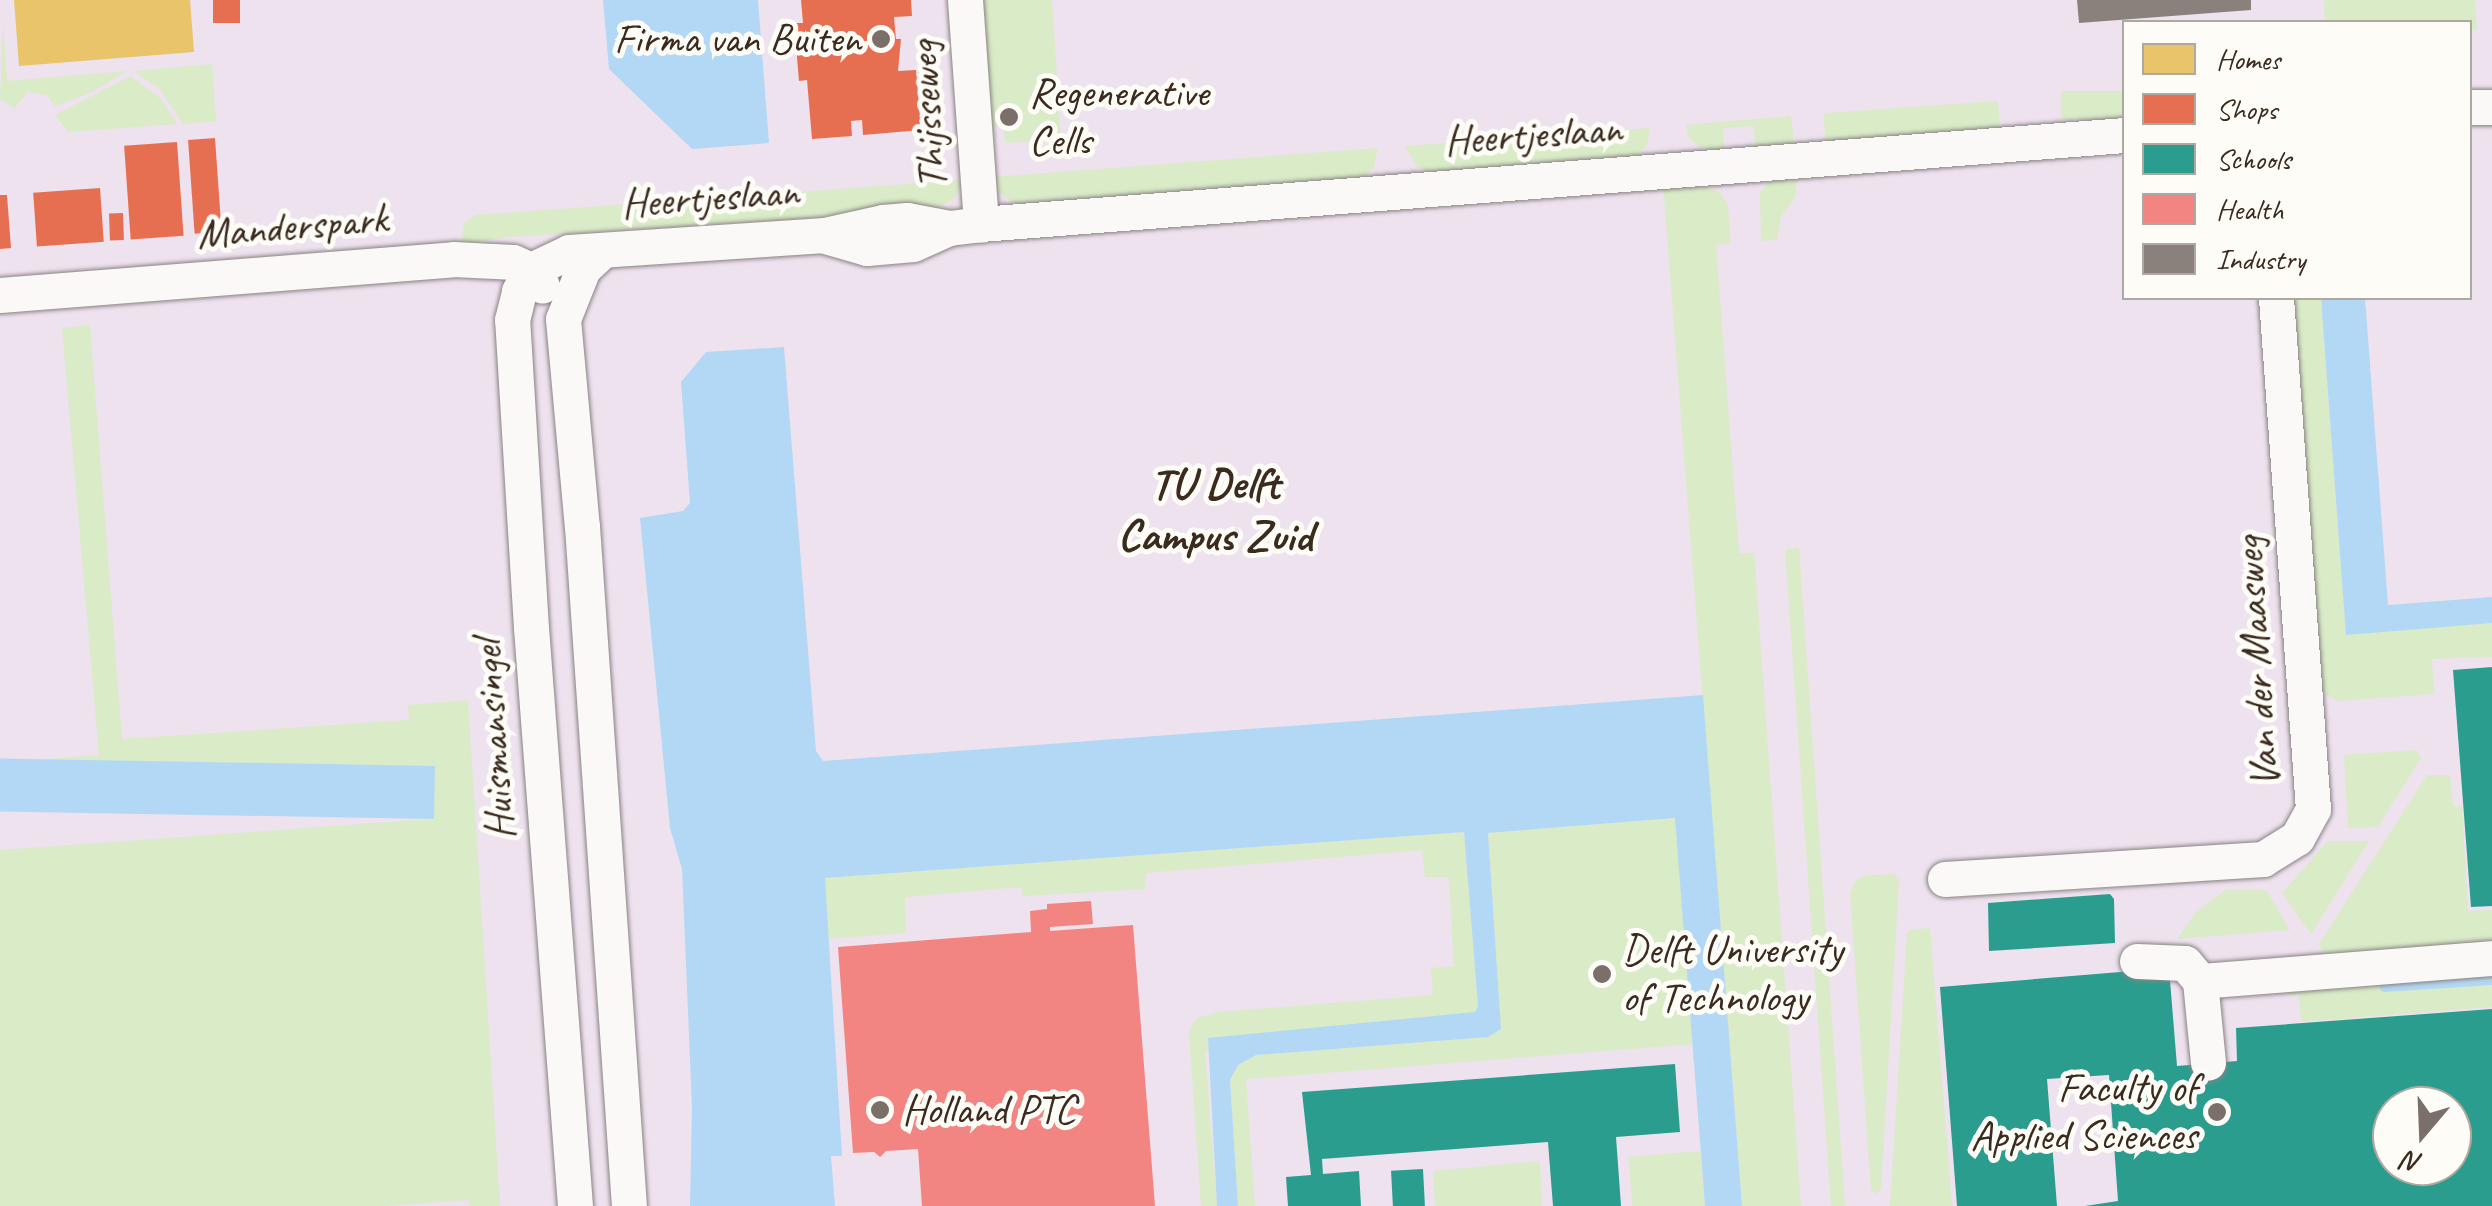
<!DOCTYPE html>
<style>
body{margin:0}
#map{position:relative;width:2492px;height:1206px;overflow:hidden;background:#f3eef3;font-family:Caveat,sans-serif}
div>[style]{position:absolute}
.built>*{inset:0;background:#eee2ee}
.green>*{inset:0;background:#d9ebc7;transform-origin:0 0}
.water>*{inset:0;background:#b3d8f5;transform-origin:0 0}
.homes>*{inset:0;background:#e9c46a}
.shops>*{inset:0;background:#e76f51;transform-origin:0 0}
.schools>*{inset:0;background:#2a9d8f;transform-origin:0 0}
.health>*{inset:0;background:#f28482}
.industry>*{inset:0;background:#8a817c}
.stream>*{height:9px;margin:-4.5px;padding:0 4.5px;transform-origin:4.5px;border-radius:4.5px;background:#b3d8f5}
.roads{filter:drop-shadow(0 0 2px #898383) drop-shadow(0 0 2px #898383)}
.minor>*{height:35px;margin:-17.5px;padding:0 17.5px;transform-origin:17.5px;border-radius:17.5px;background:#faf9f8}
.dots>*{width:28px;height:28px;translate:-50% -50%;box-sizing:border-box;border:5px solid #fdfcf7;border-radius:50%}
span{translate:-50% -50%;white-space:nowrap;text-align:center;line-height:1.15;-webkit-text-stroke:10px #fdfcf7;paint-order:stroke}
.poi-label{font-size:42px;color:#3b2a1e}
.right{translate:-100% -50%;text-align:right}
.left{translate:0 -50%;text-align:left}
.street-label{font-size:42px;color:#3b2a1e}
.neighbourhood-label{font-size:45px;color:#3b2a1e;font-weight:700}
.legend{position:absolute;left:2122px;top:20px;width:350px;height:280px;box-sizing:border-box;background:#fdfcf7;border:2px solid #afa8a0;margin:0;padding:12px 18px;list-style:none;font-size:30px;color:#3b2a1e}
.legend li{display:flex;align-items:center;gap:20px;height:50px}
.legend b{width:50px;border:2px solid #afa8a0}
.north{position:absolute;left:2372px;top:1086px;width:100px;height:100px;box-sizing:border-box;background:#fdfcf7;border:2px solid #afa8a0;border-radius:50%;rotate:199deg;font-size:28px;font-weight:700;line-height:40px;text-align:center;color:#3b2a1e}
.north::after{content:'';display:block;margin:auto;width:35px;height:45px;background:#7b6f69;clip-path:polygon(50% 0,100% 100%,50% 72%,0 100%)}
</style>
<div id="map">
<div class="built">
<i style="clip-path:polygon(evenodd,0 0,2492px 0,2492px 1206px,0 1206px,0 0,2124px 22px,2470px 22px,2470px 298px,2124px 298px,2124px 22px,0 0,2392px 1106px,2452px 1106px,2452px 1166px,2392px 1166px,2392px 1106px)"></i>
</div>
<div class="green">
<i style="clip-path:polygon(980px 0,1052px 0,1061px 139px,1005px 143px,1004px 126px,990px 127px)"></i>
<i style="clip-path:polygon(2324px 0,2475px 0,2477px 30px,2470px 31px,2470px 22px,2303px 22px,2325px 20px)"></i>
<i style="clip-path:polygon(3px 23px,7px 81px,127px 71px,92px 92px,55px 106px,47px 95px,28px 92px,14px 108px,0 99px)"></i>
<i style="clip-path:polygon(212px 64px,216px 121px,183px 124px,160px 89px,134px 71px)"></i>
<i style="clip-path:polygon(131px 76px,161px 99px,177px 124px,68px 132px,55px 115px)"></i>
<i style="left:2124px;top:91px;width:29px;height:63px;rotate:90deg"></i>
<i style="left:1998px;top:101px;width:30px;height:175px;rotate:86deg"></i>
<i style="clip-path:polygon(1791px 116px,1794px 143px,1755px 147px,1754px 126px,1723px 128px,1724px 151px,1700px 148px,1688px 136px,1686px 125px)"></i>
<i style="clip-path:polygon(1650px 128px,1647px 145px,1637px 157px,1436px 173px,1418px 168px,1405px 146px)"></i>
<i style="clip-path:polygon(1378px 148px,1373px 169px,1362px 179px,1028px 204px,1012px 202px,997px 191px,992px 177px)"></i>
<i style="clip-path:polygon(1797px 174px,1795px 197px,1781px 217px,1777px 240px,1761px 241px,1760px 192px,1773px 177px)"></i>
<i style="clip-path:polygon(963px 180px,955px 198px,932px 211px,507px 237px,461px 245px,464px 223px,475px 215px)"></i>
<i style="clip-path:polygon(1692px 182px,1721px 193px,1728px 205px,1731px 243px,1716px 245px,1739px 553px,1754px 553px,1801px 1206px,1742px 1206px,1663px 184px)"></i>
<i style="clip-path:polygon(2289px 298px,2321px 298px,2346px 634px,2492px 623px,2492px 657px,2432px 659px,2434px 694px,2338px 701px,2322px 692px)"></i>
<i style="clip-path:polygon(90px 325px,122px 739px,409px 720px,408px 705px,468px 700px,500px 1206px,470px 1206px,468px 1200px,385px 1206px,0 1206px,0 850px,433px 819px,434px 766px,0 798px,0 763px,99px 755px,62px 328px)"></i>
<i style="left:1799px;top:548px;width:660px;height:14px;rotate:86deg"></i>
<i style="clip-path:polygon(2417px 750px,2421px 758px,2378px 827px,2348px 828px,2344px 755px)"></i>
<i style="clip-path:polygon(2427px 775px,2450px 775px,2453px 806px,2462px 806px,2468px 911px,2492px 910px,2492px 943px,2326px 956px,2319px 944px)"></i>
<i style="clip-path:polygon(1676px 818px,1694px 1044px,1246px 1079px,1255px 1206px,1238px 1206px,1230px 1080px,1238px 1065px,1256px 1055px,1488px 1037px,1501px 1029px,1488px 833px)"></i>
<i style="clip-path:polygon(1464px 832px,1478px 1006px,1475px 1012px,1205px 1051px,1217px 1206px,1201px 1206px,1189px 1033px,1192px 1025px,1197px 1018px,1218px 1012px,1433px 995px,1431px 968px,1454px 966px,1449px 877px,1425px 877px,1422px 850px,1146px 873px,1145px 889px,1023px 896px,1021px 887px,905px 897px,906px 933px,828px 939px,824px 878px)"></i>
<i style="clip-path:polygon(2328px 841px,2369px 841px,2311px 934px,2282px 893px)"></i>
<i style="clip-path:polygon(1894px 874px,1899px 881px,1881px 1189px,1876px 1194px,1871px 1190px,1850px 893px,1856px 880px,1864px 876px)"></i>
<i style="clip-path:polygon(2225px 890px,2266px 890px,2290px 930px,2177px 939px,2195px 913px)"></i>
<i style="clip-path:polygon(1930px 928px,1952px 1206px,1890px 1206px,1907px 934px,1910px 930px)"></i>
<i style="clip-path:polygon(2492px 968px,2492px 1007px,2301px 1022px,2299px 995px,2288px 995px,2295px 984px)"></i>
<i style="left:1700px;top:1151px;width:55px;height:72px;rotate:85deg"></i>
<i style="clip-path:polygon(1540px 1161px,1542px 1206px,1435px 1206px,1433px 1171px)"></i>
</div>
<div class="water">
<i style="clip-path:polygon(603px 0,758px 0,769px 143px,692px 149px,609px 69px)"></i>
<i style="clip-path:polygon(2321px 298px,2365px 298px,2388px 605px,2492px 597px,2492px 623px,2346px 635px)"></i>
<i style="clip-path:polygon(784px 347px,816px 751px,823px 761px,1703px 695px,1742px 1206px,1705px 1206px,1675px 818px,1488px 833px,1501px 1029px,1488px 1037px,1256px 1055px,1238px 1065px,1230px 1080px,1238px 1206px,1217px 1206px,1208px 1038px,1475px 1012px,1478px 1006px,1464px 832px,825px 878px,842px 1156px,831px 1156px,835px 1206px,690px 1206px,692px 1107px,682px 869px,670px 828px,640px 518px,683px 511px,690px 503px,681px 382px,706px 352px)"></i>
<i style="left:435px;top:766px;width:53px;height:436px;rotate:91deg"></i>
</div>
<div class="homes">
<i style="clip-path:polygon(14px 0,190px 0,194px 52px,19px 66px)"></i>
</div>
<div class="shops">
<i style="left:213px;top:0;width:27px;height:23px"></i>
<i style="clip-path:polygon(801px 0,911px 0,912px 16px,894px 17px,896px 39px,901px 39px,898px 71px,916px 70px,921px 130px,863px 135px,862px 120px,851px 121px,852px 136px,812px 139px,807px 80px,799px 81px,794px 23px,803px 23px)"></i>
<i style="left:215px;top:138px;width:94px;height:27px;rotate:86deg"></i>
<i style="left:177px;top:142px;width:94px;height:53px;rotate:86deg"></i>
<i style="left:100px;top:188px;width:54px;height:67px;rotate:86deg"></i>
<i style="clip-path:polygon(0 195px,7px 195px,11px 248px,0 249px)"></i>
<i style="left:123px;top:213px;width:27px;height:14px;rotate:88deg"></i>
</div>
<div class="schools">
<i style="clip-path:polygon(2492px 667px,2492px 906px,2471px 907px,2453px 670px)"></i>
<i style="clip-path:polygon(2110px 894px,2114px 899px,2115px 943px,1989px 951px,1988px 903px)"></i>
<i style="clip-path:polygon(evenodd,2169px 968px,2177px 1066px,2237px 1061px,2236px 1028px,2492px 1009px,2492px 1206px,2085px 1206px,2118px 1201px,2109px 1075px,2047px 1079px,2057px 1206px,1957px 1206px,1940px 987px,2169px 968px,2392px 1106px,2452px 1106px,2452px 1166px,2392px 1166px,2392px 1106px)"></i>
<i style="clip-path:polygon(1675px 1064px,1680px 1132px,1616px 1137px,1621px 1206px,1553px 1206px,1548px 1142px,1322px 1159px,1323px 1174px,1359px 1171px,1361px 1206px,1288px 1206px,1286px 1177px,1311px 1175px,1302px 1092px)"></i>
<i style="left:1423px;top:1169px;width:37px;height:32px;rotate:87deg"></i>
</div>
<div class="health">
<i style="clip-path:polygon(1091px 901px,1093px 924px,1050px 927px,1050px 931px,1133px 925px,1155px 1206px,922px 1206px,918px 1149px,886px 1151px,880px 1157px,874px 1152px,853px 1153px,838px 947px,1031px 932px,1030px 911px,1047px 909px,1047px 904px)"></i>
</div>
<div class="industry">
<i style="clip-path:polygon(2077px 0,2251px 0,2251px 10px,2079px 23px)"></i>
</div>
<div class="stream">
<i style="left:2384px;top:987px;width:108px;rotate:-3.7deg"></i>
</div>
<div class="roads">
<div class="minor">
<i style="left:965px;top:0;width:225px;rotate:85.9deg"></i>
<i style="left:2470px;top:107px;width:22px"></i>
<i style="left:825px;top:236px;width:44px;rotate:15.9deg"></i>
<i style="left:867px;top:248px;width:46px;rotate:-5deg"></i>
<i style="left:913px;top:244px;width:39px;rotate:-24deg"></i>
<i style="left:949px;top:228px;width:32px;rotate:-7deg"></i>
<i style="left:981px;top:224px;width:1146px;rotate:-4.45deg"></i>
<i style="left:602px;top:251px;width:26px;rotate:137deg"></i>
<i style="left:583px;top:269px;width:54px;rotate:111.8deg"></i>
<i style="left:563px;top:319px;width:208px;rotate:84.8deg"></i>
<i style="left:582px;top:526px;width:682px;rotate:86.05deg"></i>
<i style="left:0;top:295px;width:455px;rotate:-4.5deg"></i>
<i style="left:454px;top:259px;width:59px;rotate:2.9deg"></i>
<i style="left:513px;top:262px;width:20px;rotate:24deg"></i>
<i style="left:531px;top:270px;width:19px;rotate:55deg"></i>
<i style="left:1945px;top:879px;width:319px;rotate:-3.6deg"></i>
<i style="left:2263px;top:859px;width:40px;rotate:-32deg"></i>
<i style="left:2297px;top:838px;width:33px;rotate:-61deg"></i>
<i style="left:2313px;top:809px;width:512px;rotate:-94.14deg"></i>
<i style="left:2137px;top:961px;width:48px;rotate:2.4deg"></i>
<i style="left:2185px;top:963px;width:23px;rotate:50deg"></i>
<i style="left:2200px;top:981px;width:82px;rotate:84.4deg"></i>
<i style="left:2200px;top:981px;width:293px;rotate:-4.5deg"></i>
<i style="left:575px;top:1206px;width:580px;rotate:-94.35deg"></i>
<i style="left:531px;top:628px;width:309px;rotate:-93.5deg"></i>
<i style="left:512px;top:320px;width:30px;rotate:-76deg"></i>
<i style="left:519px;top:291px;width:24px;rotate:-60deg"></i>
<i style="left:531px;top:270px;width:42px;rotate:-25.3deg"></i>
<i style="left:569px;top:252px;width:256px;rotate:-3.8deg"></i>
<i style="left:824px;top:235px;width:60px;rotate:-12.4deg"></i>
<i style="left:883px;top:222px;width:24px;rotate:-5deg"></i>
<i style="left:907px;top:220px;width:43px;rotate:10.8deg"></i>
</div>
</div>
<div class="dots">
<i style="left:881px;top:39px;background:#7b6f69"></i>
<i style="left:1009px;top:117px;background:#7b6f69"></i>
<i style="left:1602px;top:974px;background:#7b6f69"></i>
<i style="left:880px;top:1110px;background:#7b6f69"></i>
<i style="left:2217px;top:1112px;background:#7b6f69"></i>
</div>
<div class="poi-label">
<span class="right" style="left:861px;top:39px">Firma van Buiten</span>
<span class="left" style="left:1029px;top:117px">Regenerative<br>Cells</span>
<span class="left" style="left:1622px;top:974px">Delft University<br>of Technology</span>
<span class="right" style="left:2197px;top:1112px">Faculty of<br>Applied Sciences</span>
<span class="left" style="left:902px;top:1110px">Holland PTC</span>
</div>
<div class="street-label">
<span style="left:928px;top:115px;rotate:-94deg">Thijsseweg</span>
<span style="left:1533px;top:135px;rotate:-4deg">Heertjeslaan</span>
<span style="left:710px;top:198px;rotate:-4deg">Heertjeslaan</span>
<span style="left:292px;top:227px;rotate:-5deg">Manderspark</span>
<span style="left:2257px;top:662px;rotate:-94deg">Van der Maasweg</span>
<span style="left:494px;top:740px;rotate:-94deg">Huismansingel</span>
</div>
<div class="neighbourhood-label">
<span style="left:1215px;top:510px">TU Delft<br>Campus Zuid</span>
</div>
<ul class="legend">
<li><b style="height:28px;background:#e9c46a"></b>Homes</li>
<li><b style="height:28px;background:#e76f51"></b>Shops</li>
<li><b style="height:28px;background:#2a9d8f"></b>Schools</li>
<li><b style="height:28px;background:#f28482"></b>Health</li>
<li><b style="height:28px;background:#8a817c"></b>Industry</li>
</ul>
<div class="north">N</div>
</div>
